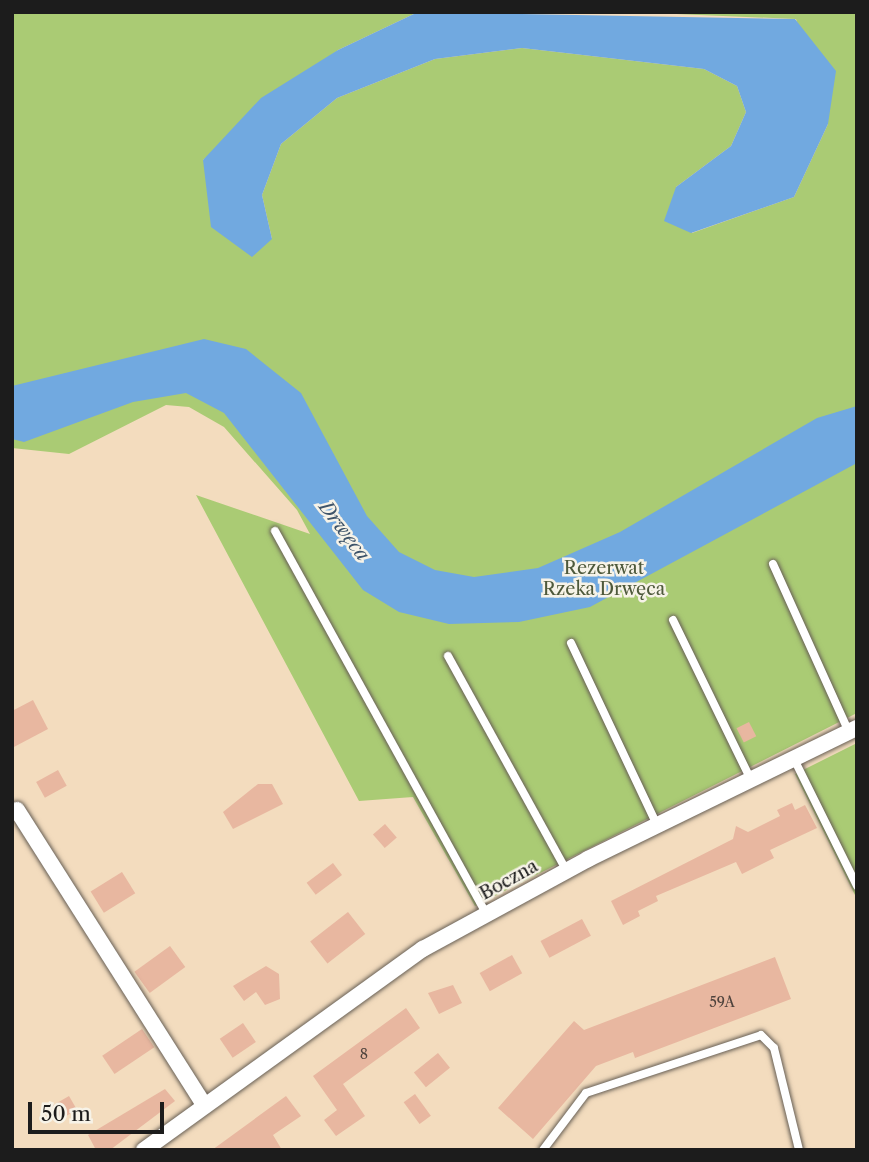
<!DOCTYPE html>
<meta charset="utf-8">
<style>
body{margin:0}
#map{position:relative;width:869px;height:1162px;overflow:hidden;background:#f3dcbe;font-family:"Libre Caslon Text",serif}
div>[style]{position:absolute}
.green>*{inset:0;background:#aacb74}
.water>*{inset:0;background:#71a9e0}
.building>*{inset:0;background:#e8b7a0;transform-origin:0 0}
.roads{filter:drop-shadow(0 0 2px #675f55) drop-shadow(0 0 2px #675f55)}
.lane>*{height:8px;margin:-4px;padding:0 4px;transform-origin:4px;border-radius:4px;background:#fff}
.street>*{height:16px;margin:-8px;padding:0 8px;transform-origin:8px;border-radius:8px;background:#fff}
span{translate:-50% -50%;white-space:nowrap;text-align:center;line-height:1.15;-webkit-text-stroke:5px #f7f3e8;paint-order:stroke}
.number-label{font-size:14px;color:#4f433d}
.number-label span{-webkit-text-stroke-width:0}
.park-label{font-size:18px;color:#4e593b}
.street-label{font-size:18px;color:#1c1c1c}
.water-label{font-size:19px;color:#3e546a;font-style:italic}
.frame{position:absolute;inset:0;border:14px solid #1c1c1c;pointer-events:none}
.scale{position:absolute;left:28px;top:1102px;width:136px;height:32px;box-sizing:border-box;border:4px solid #1c1c1c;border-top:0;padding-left:9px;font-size:21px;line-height:24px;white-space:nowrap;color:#1c1c1c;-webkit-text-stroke:5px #f7f3e8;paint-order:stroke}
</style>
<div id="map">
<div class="green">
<i style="clip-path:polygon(12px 12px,418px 12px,338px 50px,203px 160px,272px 239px,262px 195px,281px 144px,337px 98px,435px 59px,522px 48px,704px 69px,737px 86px,746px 112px,731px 146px,676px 187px,692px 233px,794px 197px,828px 124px,796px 19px,629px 12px,857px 12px,857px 713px,475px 906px,413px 797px,359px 801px,196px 495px,310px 534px,297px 510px,224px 427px,189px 407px,166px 405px,69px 454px,12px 448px)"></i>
<i style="clip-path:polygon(857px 743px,857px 899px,795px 774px)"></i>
</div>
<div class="water">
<i style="clip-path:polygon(418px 12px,795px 19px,836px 71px,828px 124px,794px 197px,691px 233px,664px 221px,676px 187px,731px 146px,746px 112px,737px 86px,704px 69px,522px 48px,435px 59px,337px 98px,281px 144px,262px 195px,272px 239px,252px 257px,211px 227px,203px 160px,261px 98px,338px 50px)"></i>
<i style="clip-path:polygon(204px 339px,246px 349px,301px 393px,367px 516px,399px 552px,435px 570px,474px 577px,538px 568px,620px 532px,817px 418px,857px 406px,857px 463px,590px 607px,519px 622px,449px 624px,399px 612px,363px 590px,224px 413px,186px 393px,133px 402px,24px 442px,12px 439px,12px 386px)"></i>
</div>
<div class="building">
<i style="clip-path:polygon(33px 700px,48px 729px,12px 748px,12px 711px)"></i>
<i style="left:749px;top:722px;width:16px;height:14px;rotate:63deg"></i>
<i style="left:58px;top:770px;width:18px;height:25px;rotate:61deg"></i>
<i style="clip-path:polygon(258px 784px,272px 784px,283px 804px,233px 829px,223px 812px)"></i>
<i style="clip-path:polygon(792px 803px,795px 810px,805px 805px,817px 828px,770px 850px,774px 858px,742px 874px,736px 862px,656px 896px,658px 901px,638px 911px,640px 916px,623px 925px,611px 901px,733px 839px,736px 826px,748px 832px,780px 816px,777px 810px)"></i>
<i style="left:385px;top:824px;width:18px;height:16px;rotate:49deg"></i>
<i style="left:333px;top:863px;width:15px;height:33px;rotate:53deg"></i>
<i style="left:122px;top:872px;width:25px;height:37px;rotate:58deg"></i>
<i style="left:348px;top:912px;width:28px;height:48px;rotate:52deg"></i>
<i style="left:582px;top:919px;width:19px;height:47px;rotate:62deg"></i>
<i style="left:170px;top:946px;width:26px;height:44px;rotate:54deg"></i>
<i style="left:512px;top:955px;width:21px;height:37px;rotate:61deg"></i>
<i style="clip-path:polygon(775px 957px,791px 999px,635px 1058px,633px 1052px,596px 1066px,533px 1139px,498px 1108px,574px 1021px,584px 1030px)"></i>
<i style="clip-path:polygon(266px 966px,279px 974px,280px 999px,265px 1005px,256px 992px,244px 1001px,233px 986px)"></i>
<i style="clip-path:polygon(453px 985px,462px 1003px,439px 1014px,428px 993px)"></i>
<i style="clip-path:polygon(406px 1008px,420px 1028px,343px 1084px,365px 1116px,336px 1136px,324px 1120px,337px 1110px,313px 1076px)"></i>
<i style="left:243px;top:1023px;width:23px;height:28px;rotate:56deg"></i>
<i style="left:142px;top:1029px;width:22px;height:48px;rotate:56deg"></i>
<i style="left:438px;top:1053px;width:19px;height:31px;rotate:51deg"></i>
<i style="clip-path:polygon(165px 1089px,175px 1101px,110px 1150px,96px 1150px,88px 1135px)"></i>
<i style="left:415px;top:1094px;width:27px;height:14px;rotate:54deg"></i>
<i style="left:69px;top:1096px;width:16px;height:23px;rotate:60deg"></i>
<i style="clip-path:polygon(286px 1096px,301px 1116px,273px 1135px,282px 1150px,212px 1150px)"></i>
</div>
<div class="roads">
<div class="lane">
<i style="left:275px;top:531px;width:437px;rotate:61.1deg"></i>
<i style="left:773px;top:564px;width:184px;rotate:65.7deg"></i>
<i style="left:673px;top:620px;width:178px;rotate:64deg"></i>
<i style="left:571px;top:643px;width:201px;rotate:64.7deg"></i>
<i style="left:448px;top:656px;width:244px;rotate:61.1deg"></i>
<i style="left:794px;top:759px;width:142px;rotate:63.6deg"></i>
<i style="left:543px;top:1150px;width:71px;rotate:-53deg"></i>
<i style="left:586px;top:1093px;width:184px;rotate:-18.3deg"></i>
<i style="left:761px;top:1035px;width:18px;rotate:45deg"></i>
<i style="left:774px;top:1048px;width:105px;rotate:76.2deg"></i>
</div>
<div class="street">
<i style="left:17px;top:810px;width:349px;rotate:57.6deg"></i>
<i style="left:144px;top:1150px;width:344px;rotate:-35.8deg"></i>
<i style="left:423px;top:949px;width:188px;rotate:-28.6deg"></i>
<i style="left:588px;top:859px;width:299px;rotate:-26deg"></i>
</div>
</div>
<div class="number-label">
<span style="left:722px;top:1002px">59A</span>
<span style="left:364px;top:1054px">8</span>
</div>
<div class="park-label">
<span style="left:604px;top:579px">Rezerwat<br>Rzeka Drwęca</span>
</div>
<div class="street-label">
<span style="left:509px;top:880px;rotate:-29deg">Boczna</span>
</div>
<div class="water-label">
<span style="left:344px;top:531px;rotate:53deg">Drwęca</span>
</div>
<div class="frame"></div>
<div class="scale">50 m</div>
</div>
